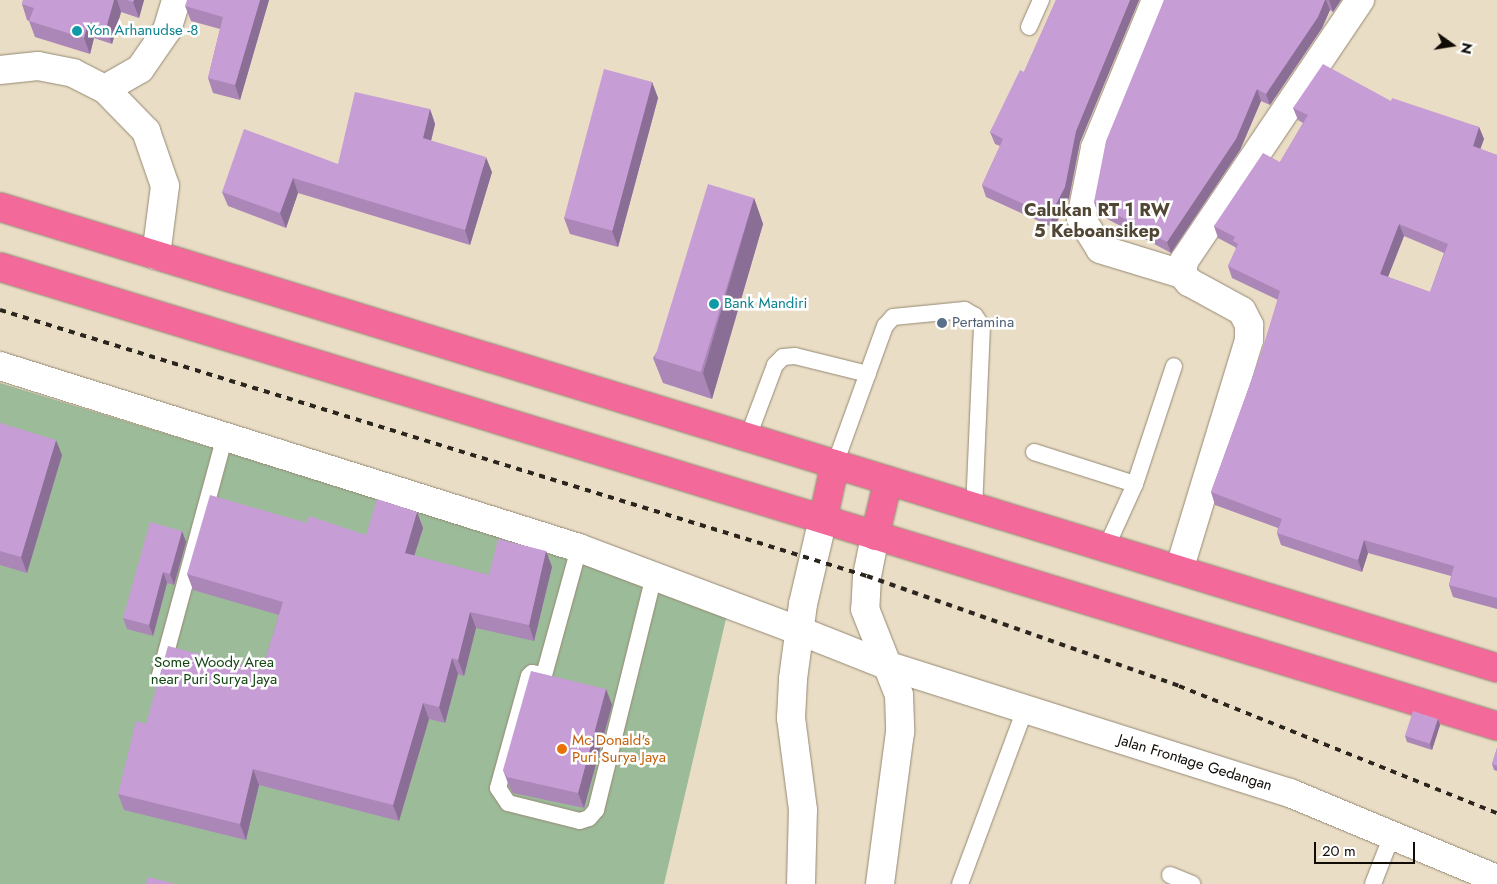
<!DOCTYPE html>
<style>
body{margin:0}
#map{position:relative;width:1497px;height:884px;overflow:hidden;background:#eaddc6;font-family:Jost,sans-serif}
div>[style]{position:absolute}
.green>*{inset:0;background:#9cbb99}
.roads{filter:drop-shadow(0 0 1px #958973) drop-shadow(0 0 1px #958973)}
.lane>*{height:16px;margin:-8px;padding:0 8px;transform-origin:8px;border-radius:8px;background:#fff}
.street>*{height:28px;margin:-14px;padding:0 14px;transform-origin:14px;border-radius:14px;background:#fff}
.secondary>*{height:28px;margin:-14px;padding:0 14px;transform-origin:14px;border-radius:14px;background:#fff}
.highway>*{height:28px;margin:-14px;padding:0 14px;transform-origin:14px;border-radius:14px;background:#f36a9a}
.rail>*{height:4px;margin-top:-2px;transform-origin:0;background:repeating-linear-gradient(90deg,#2b251d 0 6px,transparent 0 12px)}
.wall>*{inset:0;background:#ab87b8}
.shaded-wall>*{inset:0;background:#8b6e96}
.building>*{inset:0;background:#c79dd6;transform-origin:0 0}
.dots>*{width:14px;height:14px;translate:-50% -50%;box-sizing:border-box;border:2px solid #fff;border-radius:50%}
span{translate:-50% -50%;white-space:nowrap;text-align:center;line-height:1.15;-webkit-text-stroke:5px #fff;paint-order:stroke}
.culture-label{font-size:15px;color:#0d838f}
.left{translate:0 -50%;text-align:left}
.service-label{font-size:15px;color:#4e5e75}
.park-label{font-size:15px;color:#124611}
.food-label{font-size:15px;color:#c56008}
.street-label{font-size:15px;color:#100b05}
.quarter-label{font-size:18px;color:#514633;font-weight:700}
.north{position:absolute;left:1427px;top:20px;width:50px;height:50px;-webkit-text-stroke:4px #fff;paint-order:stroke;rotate:103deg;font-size:14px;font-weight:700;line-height:20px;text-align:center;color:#100b05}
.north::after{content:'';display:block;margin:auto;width:18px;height:22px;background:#100b05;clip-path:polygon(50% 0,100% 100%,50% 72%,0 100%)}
.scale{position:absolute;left:1314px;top:842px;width:101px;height:22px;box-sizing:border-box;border:2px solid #100b05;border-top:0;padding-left:6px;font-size:15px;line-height:18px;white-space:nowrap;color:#100b05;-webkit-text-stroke:4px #fff;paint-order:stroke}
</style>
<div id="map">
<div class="green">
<i style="clip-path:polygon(0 383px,729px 606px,664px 884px,0 884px)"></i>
</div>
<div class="roads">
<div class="lane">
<i style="left:1029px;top:27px;width:30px;rotate:-66deg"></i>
<i style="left:748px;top:437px;width:77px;rotate:-69.4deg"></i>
<i style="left:775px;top:365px;width:11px;rotate:-45deg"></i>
<i style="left:783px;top:357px;width:12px;rotate:-5deg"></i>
<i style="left:795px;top:356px;width:75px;rotate:13.9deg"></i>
<i style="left:1034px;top:452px;width:106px;rotate:17.6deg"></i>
<i style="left:835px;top:464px;width:147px;rotate:-70.1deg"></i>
<i style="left:885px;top:326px;width:12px;rotate:-48deg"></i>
<i style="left:893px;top:317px;width:72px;rotate:-5.6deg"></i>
<i style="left:965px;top:310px;width:12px;rotate:31deg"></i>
<i style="left:975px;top:316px;width:12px;rotate:55deg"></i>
<i style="left:982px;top:326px;width:181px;rotate:92.5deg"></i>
<i style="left:579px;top:548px;width:132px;rotate:105.4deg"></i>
<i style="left:544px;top:675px;width:12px;rotate:-171deg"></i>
<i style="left:532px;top:673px;width:4px;rotate:135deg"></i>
<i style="left:529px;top:676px;width:116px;rotate:105.5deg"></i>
<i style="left:498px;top:788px;width:18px;rotate:56deg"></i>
<i style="left:508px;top:803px;width:74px;rotate:14deg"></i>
<i style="left:580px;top:821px;width:9px;rotate:-18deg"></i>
<i style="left:589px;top:818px;width:11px;rotate:-49deg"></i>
<i style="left:596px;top:810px;width:242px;rotate:-76.1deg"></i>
<i style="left:1106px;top:548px;width:70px;rotate:-65.6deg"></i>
<i style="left:1135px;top:484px;width:124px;rotate:-71.7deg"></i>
<i style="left:160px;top:675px;width:249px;rotate:-74.8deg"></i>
<i style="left:1170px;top:875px;width:24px;rotate:22deg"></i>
<i style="left:960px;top:884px;width:187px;rotate:-69.6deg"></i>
<i style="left:1373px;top:884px;width:53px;rotate:-68.8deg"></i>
</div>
<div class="street">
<i style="left:1156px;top:0;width:160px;rotate:112.4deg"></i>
<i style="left:1095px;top:148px;width:71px;rotate:101.3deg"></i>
<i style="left:1081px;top:218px;width:36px;rotate:58deg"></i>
<i style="left:1100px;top:249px;width:86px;rotate:17deg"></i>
<i style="left:1182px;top:274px;width:11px;rotate:49deg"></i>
<i style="left:1189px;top:282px;width:60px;rotate:28.7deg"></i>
<i style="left:1242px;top:311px;width:16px;rotate:63deg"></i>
<i style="left:1249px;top:325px;width:15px;rotate:90deg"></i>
<i style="left:1249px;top:340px;width:240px;rotate:106.9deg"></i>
<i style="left:0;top:70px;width:38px;rotate:-6deg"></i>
<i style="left:38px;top:66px;width:36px;rotate:11deg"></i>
<i style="left:73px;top:73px;width:36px;rotate:27deg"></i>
<i style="left:105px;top:89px;width:59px;rotate:45.7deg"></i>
<i style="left:146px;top:131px;width:58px;rotate:70.9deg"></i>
<i style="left:165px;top:186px;width:70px;rotate:97.4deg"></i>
<i style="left:105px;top:89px;width:40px;rotate:-29.7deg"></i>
<i style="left:140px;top:69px;width:47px;rotate:-55.3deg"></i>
<i style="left:167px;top:30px;width:31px;rotate:-73deg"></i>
<i style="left:1182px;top:274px;width:13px;rotate:-81deg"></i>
<i style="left:1184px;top:261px;width:315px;rotate:-56deg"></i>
<i style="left:0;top:366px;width:607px;rotate:17.45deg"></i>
<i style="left:579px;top:548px;width:236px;rotate:20.6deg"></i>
</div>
<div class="secondary">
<i style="left:875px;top:536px;width:41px;rotate:101.3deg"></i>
<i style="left:867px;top:576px;width:33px;rotate:93deg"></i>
<i style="left:865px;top:609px;width:92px;rotate:68.4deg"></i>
<i style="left:899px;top:695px;width:37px;rotate:88deg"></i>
<i style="left:900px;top:732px;width:153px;rotate:97.5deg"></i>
<i style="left:800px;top:631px;width:92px;rotate:21.6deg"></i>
<i style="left:886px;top:665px;width:424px;rotate:17.6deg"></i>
<i style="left:1290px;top:793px;width:224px;rotate:22.6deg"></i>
<i style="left:801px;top:884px;width:74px;rotate:-88.5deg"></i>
<i style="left:803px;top:810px;width:93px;rotate:-97.4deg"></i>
<i style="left:791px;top:718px;width:39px;rotate:-87deg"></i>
<i style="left:793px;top:679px;width:76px;rotate:-82.4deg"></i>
<i style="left:803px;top:604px;width:87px;rotate:-76.8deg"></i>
</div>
<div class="highway">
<i style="left:0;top:207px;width:1566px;rotate:17.12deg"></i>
<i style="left:0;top:267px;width:1566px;rotate:17.05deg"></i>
<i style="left:823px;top:519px;width:56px;rotate:-77.7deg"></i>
<i style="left:875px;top:536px;width:57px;rotate:-76.7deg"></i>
</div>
</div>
<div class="rail">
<i style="left:0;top:310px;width:907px;rotate:17.06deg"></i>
<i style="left:867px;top:576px;width:331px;rotate:19.4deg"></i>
<i style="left:1179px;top:686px;width:342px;rotate:21.8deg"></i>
</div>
<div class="wall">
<i style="clip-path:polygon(23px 0,144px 0,139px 18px,121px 12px,112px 44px,94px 38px,90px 54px,35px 37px,29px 21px,27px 20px,22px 4px)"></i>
<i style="clip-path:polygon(269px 0,240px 100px,213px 93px,208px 78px,220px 29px,191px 21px,185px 6px)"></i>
<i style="clip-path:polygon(1056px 0,1139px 0,1080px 142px,1069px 198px,1054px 228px,986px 197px,982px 185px,1000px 146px,995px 144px,990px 132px,1024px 72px)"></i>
<i style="clip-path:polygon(1164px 0,1341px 0,1333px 12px,1330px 10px,1322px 28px,1270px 105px,1261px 101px,1240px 150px,1171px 253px,1098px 214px,1094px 202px)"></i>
<i style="clip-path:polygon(652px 82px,658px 98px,618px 247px,570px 234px,564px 218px)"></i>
<i style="clip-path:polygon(evenodd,1391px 101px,1479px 127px,1484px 139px,1480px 149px,1497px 155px,1497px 609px,1453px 597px,1449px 585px,1451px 576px,1368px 553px,1362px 572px,1281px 545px,1277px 533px,1278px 528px,1215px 505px,1211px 492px,1262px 351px,1278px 300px,1232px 278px,1228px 266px,1236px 249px,1235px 247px,1218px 238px,1214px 226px,1280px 162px,1303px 123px,1298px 120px,1293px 108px,1391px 101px,1404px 236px,1444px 253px,1430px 292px,1388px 277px,1404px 236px)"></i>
<i style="clip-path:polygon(430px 109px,435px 124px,431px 141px,492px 172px,470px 245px,298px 193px,286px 228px,228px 206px,222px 192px,338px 164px)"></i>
<i style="clip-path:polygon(754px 198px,763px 224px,712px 399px,663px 383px,653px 358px)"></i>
<i style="clip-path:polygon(0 423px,62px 455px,27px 573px,0 565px)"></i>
<i style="clip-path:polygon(417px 512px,423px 528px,414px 556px,489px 575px,546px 551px,552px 567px,534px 641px,476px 628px,464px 676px,458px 674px,445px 723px,429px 719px,399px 821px,259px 785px,246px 840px,124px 810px,118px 794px,146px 724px,262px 670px,279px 615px,193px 590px,187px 574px,307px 523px,366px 535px)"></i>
<i style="clip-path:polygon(182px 531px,186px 542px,174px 585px,167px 583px,153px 636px,127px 629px,123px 618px)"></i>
<i style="clip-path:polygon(606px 689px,612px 705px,584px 808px,513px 793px,509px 786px,503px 770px)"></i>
<i style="clip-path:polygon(1438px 719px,1440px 725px,1432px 750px,1407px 742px,1405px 736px)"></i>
<i style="clip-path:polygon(1497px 748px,1497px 771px,1494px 770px,1492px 764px)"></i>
</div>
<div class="shaded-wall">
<i style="clip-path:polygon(114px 0,117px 0,121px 12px,112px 44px,106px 28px)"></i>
<i style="clip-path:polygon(134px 0,144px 0,139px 18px,133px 2px)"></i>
<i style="clip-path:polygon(260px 0,269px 0,240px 100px,235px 85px)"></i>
<i style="clip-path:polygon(1130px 0,1139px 0,1080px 142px,1069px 198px,1054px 228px,1050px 216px,1076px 131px)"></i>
<i style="clip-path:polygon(1325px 0,1326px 0,1330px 10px,1322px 28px,1270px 105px,1266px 94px)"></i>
<i style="clip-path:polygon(1329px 0,1341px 0,1333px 12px)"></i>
<i style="clip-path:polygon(88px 22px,94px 38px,90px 54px,84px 38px)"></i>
<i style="clip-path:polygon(652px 82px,658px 98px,618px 247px,612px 231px)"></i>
<i style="clip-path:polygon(1257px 89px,1261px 101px,1240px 150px,1171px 253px,1167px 242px)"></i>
<i style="clip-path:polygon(430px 109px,435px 124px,428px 153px,423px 138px)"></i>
<i style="clip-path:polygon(1479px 127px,1484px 139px,1477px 158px,1473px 146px)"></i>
<i style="clip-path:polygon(486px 157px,492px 172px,470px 245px,465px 230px)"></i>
<i style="clip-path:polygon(293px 178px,298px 193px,286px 228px,280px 213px)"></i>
<i style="clip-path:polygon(754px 198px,763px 224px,712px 399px,703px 373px)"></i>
<i style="clip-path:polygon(1399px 224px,1404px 236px,1384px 287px,1380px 274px)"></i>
<i style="clip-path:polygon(56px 440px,62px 455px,27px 573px,21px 557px)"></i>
<i style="clip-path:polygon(417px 512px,423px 528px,410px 569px,405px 553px)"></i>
<i style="clip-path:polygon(182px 531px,186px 542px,174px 585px,170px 574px)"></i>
<i style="clip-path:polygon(1364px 540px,1368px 553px,1362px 572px,1358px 560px)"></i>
<i style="clip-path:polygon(546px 551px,552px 567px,534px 641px,529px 625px)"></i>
<i style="clip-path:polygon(163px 572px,167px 583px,153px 636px,149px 625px)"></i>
<i style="clip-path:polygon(470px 612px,476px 628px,464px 676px,458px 660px)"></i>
<i style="clip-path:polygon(452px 658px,458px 674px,445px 723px,439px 707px)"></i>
<i style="clip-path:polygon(606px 689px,612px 705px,584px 808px,578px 793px)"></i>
<i style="clip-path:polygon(423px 703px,429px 719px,399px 821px,393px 805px)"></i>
<i style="clip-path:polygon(1438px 719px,1440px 725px,1432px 750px,1430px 744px)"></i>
<i style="clip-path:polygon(253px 769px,259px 785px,246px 840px,240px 824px)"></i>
</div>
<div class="building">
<i style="clip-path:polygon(23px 0,114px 0,106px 28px,88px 22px,84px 38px,29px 21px,34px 8px,22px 4px)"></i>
<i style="clip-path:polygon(127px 0,134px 0,133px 2px)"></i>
<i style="clip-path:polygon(187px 0,260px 0,235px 85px,208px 78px,223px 17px,185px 6px)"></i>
<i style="clip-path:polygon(1056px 0,1130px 0,1076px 131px,1065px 187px,1050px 216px,982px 185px,1003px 139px,990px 132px,1020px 70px,1024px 72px)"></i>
<i style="clip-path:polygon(1164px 0,1325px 0,1318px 17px,1266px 94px,1257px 89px,1236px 139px,1167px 242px,1094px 202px,1106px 141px)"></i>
<i style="clip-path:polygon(evenodd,1323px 64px,1391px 101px,1392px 98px,1479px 127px,1473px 146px,1497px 155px,1497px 598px,1449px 585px,1454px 566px,1364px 540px,1358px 560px,1277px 533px,1282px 519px,1211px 492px,1262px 351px,1280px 291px,1228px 266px,1238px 244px,1233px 241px,1235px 237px,1214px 226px,1263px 153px,1280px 162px,1308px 115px,1293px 108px,1323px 64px,1399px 224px,1448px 244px,1430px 292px,1380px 274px,1399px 224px)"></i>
<i style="left:604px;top:69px;width:50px;height:154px;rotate:15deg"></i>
<i style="clip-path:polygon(355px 92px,430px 109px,423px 138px,486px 157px,465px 230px,293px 178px,280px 213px,222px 192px,244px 129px,338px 164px)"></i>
<i style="left:708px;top:184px;width:48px;height:182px;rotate:17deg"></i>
<i style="clip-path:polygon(0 423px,56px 440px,21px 557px,0 551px)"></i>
<i style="clip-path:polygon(210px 495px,307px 523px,309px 516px,366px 535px,377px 499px,417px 512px,405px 553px,489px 575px,498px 539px,546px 551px,529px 625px,470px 612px,458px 660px,452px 658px,439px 707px,423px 703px,393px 805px,253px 769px,240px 824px,118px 794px,136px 721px,146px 724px,168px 646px,262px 670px,283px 602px,187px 574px)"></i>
<i style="clip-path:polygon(150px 522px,182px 531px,170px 574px,163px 572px,149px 625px,123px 618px)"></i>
<i style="clip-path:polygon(531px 671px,606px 689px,578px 793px,507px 777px,503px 770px)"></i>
<i style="left:1413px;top:711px;width:26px;height:26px;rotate:18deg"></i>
<i style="clip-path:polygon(1497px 748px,1497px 766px,1492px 764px)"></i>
<i style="clip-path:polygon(148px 877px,176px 884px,146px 884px)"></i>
</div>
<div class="dots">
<i style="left:77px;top:31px;background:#0f9aa8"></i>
<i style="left:714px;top:304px;background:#0f9aa8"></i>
<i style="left:942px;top:323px;background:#5c6f8a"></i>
<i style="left:562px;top:749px;background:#e8710a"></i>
</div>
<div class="culture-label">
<span class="left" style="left:87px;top:31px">Yon Arhanudse -8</span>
<span class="left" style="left:724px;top:304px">Bank Mandiri</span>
</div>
<div class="service-label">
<span class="left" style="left:952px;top:323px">Pertamina</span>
</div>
<div class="park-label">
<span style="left:214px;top:671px">Some Woody Area<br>near Puri Surya Jaya</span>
</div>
<div class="food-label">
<span class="left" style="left:572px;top:749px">Mc Donald's<br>Puri Surya Jaya</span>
</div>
<div class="street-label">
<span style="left:1195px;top:763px;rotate:17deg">Jalan Frontage Gedangan</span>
</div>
<div class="quarter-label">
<span style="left:1097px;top:221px">Calukan RT 1 RW<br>5 Keboansikep</span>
</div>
<div class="north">N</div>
<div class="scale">20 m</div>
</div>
